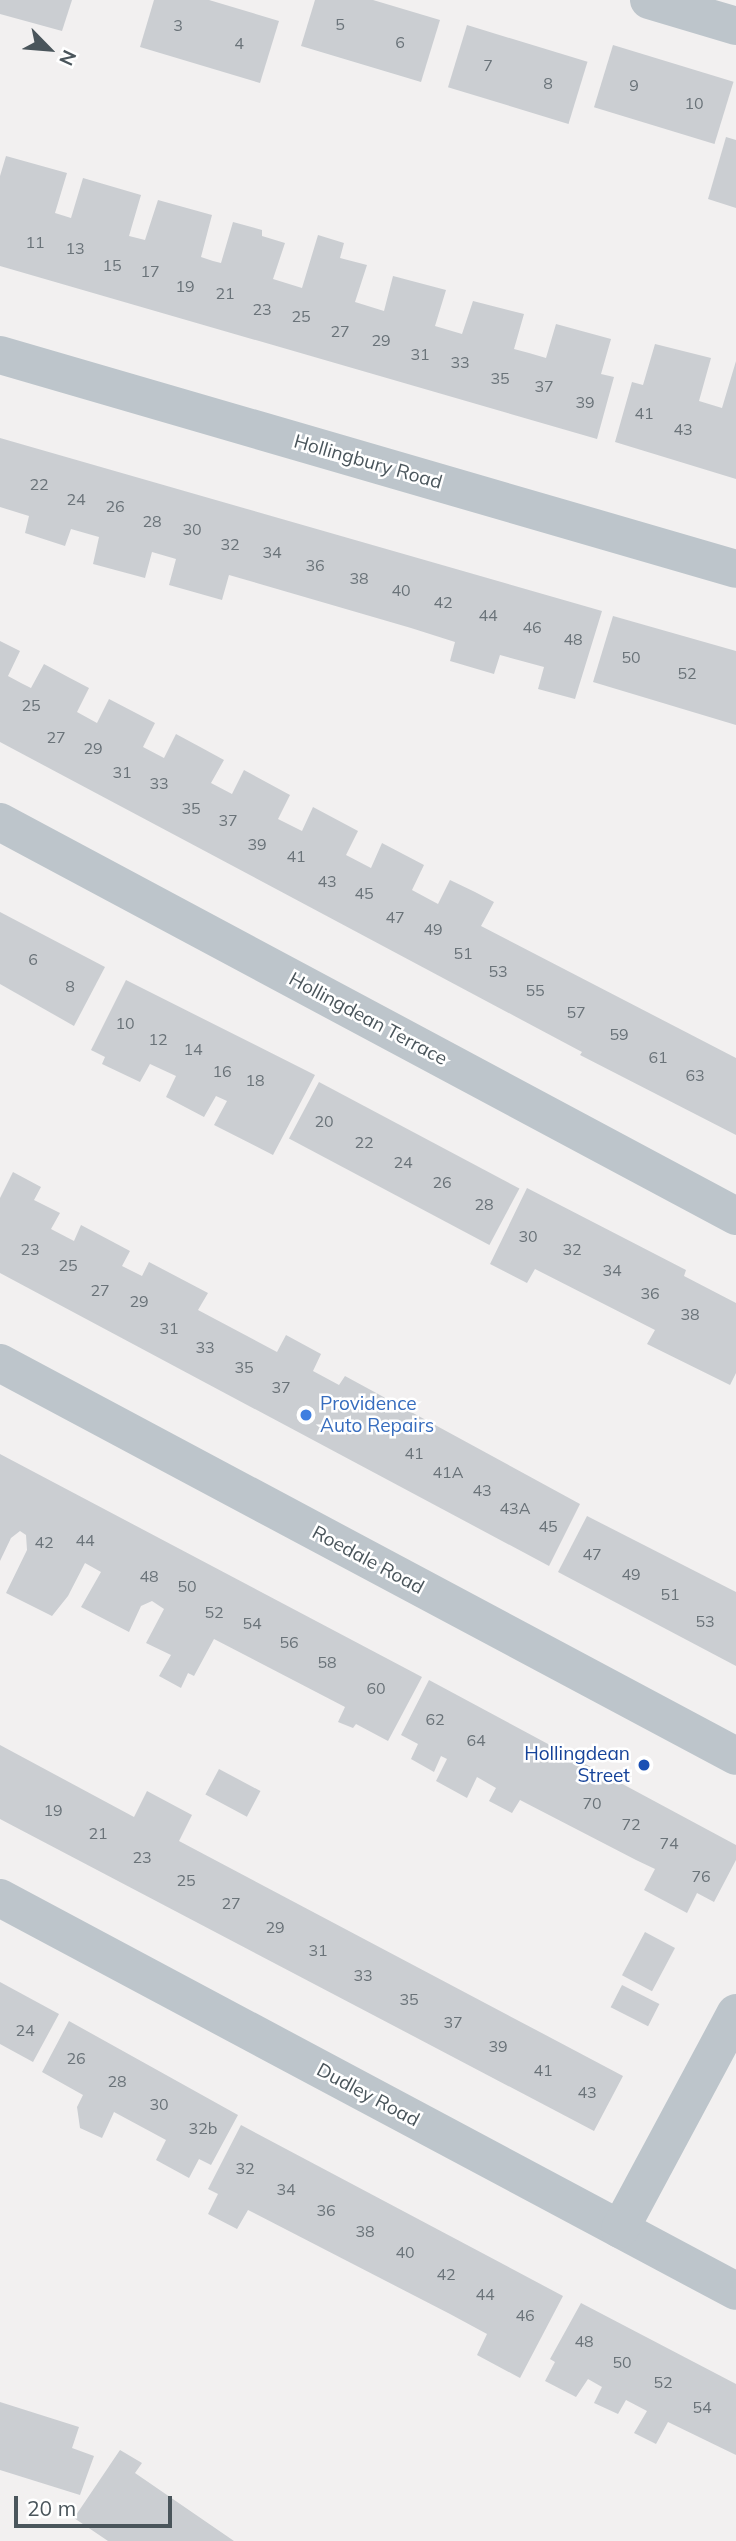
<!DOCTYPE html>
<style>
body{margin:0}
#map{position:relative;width:736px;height:2541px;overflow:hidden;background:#f2f0f0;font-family:Mulish,sans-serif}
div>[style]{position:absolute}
.building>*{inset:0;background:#cbced2;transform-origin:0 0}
.minor>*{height:38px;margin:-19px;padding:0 19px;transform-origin:19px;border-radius:19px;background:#bdc5cb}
.dots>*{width:19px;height:19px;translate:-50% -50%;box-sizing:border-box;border:4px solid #fff;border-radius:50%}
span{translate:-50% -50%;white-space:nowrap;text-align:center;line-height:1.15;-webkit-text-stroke:5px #fff;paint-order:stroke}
.number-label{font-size:16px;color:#6a7379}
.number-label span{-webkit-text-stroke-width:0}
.street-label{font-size:19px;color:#4a555b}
.shop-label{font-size:19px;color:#366cbe}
.left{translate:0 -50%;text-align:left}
.transit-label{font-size:19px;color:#164399}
.right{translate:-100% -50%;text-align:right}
.north{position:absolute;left:14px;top:14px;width:70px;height:70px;-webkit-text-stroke:5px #fff;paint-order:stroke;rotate:115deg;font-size:19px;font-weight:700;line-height:28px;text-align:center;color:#4a555b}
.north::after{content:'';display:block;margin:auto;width:24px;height:32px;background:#4a555b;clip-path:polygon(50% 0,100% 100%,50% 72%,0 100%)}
.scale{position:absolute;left:14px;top:2496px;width:158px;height:32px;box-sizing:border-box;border:4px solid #4a555b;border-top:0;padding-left:9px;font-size:21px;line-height:24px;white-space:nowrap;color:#4a555b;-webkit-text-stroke:5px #fff;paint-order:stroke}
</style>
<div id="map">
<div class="building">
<i style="clip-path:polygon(0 0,72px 0,62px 31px,0 14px)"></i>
<i style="clip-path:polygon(154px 0,209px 0,279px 21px,260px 83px,140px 47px)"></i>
<i style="clip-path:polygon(315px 0,373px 0,440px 20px,421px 82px,301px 46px)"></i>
<i style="left:467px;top:25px;width:126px;height:65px;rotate:17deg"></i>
<i style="left:613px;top:45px;width:126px;height:65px;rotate:17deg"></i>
<i style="clip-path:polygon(726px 137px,736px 140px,736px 208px,708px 199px)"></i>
<i style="clip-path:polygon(6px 156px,67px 173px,55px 213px,71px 218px,83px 178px,141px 195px,129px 236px,145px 240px,158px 200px,212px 215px,201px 257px,213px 261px,221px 263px,233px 222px,262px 230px,262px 236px,285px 243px,273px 279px,302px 288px,318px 235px,344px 243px,340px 258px,367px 265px,355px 302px,384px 311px,393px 276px,446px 290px,435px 326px,462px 334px,473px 301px,524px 314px,514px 349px,529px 353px,546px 358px,556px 324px,611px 339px,601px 374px,614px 377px,597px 439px,0 266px,0 176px)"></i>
<i style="clip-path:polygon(655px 344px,711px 358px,699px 401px,722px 408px,736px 361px,736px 479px,615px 442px,632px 382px,643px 385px)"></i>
<i style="clip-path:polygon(0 438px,602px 611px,575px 699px,538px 689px,544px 667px,500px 655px,494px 674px,450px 661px,455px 642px,411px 628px,229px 575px,222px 600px,169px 585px,176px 559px,152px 552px,145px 578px,93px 564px,99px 537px,71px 529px,65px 546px,25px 533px,29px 516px,0 507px)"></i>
<i style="clip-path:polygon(613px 616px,736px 651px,736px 725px,593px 682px)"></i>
<i style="clip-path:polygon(0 641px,20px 651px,8px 676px,21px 683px,31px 688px,44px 664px,68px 677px,89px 688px,77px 712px,97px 723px,109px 699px,134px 712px,155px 723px,143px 747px,164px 758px,176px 734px,202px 748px,224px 760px,211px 783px,232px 794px,244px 770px,290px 795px,278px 819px,302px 831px,313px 807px,358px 831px,346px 855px,371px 868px,382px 843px,424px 865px,412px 890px,438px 904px,450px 880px,475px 892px,494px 902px,481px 926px,736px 1058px,736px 1135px,580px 1055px,582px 1052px,0 742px)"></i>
<i style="clip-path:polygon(0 912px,105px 967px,74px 1026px,0 984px)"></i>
<i style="clip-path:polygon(126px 980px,315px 1075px,273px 1155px,214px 1125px,227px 1101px,216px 1096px,204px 1117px,166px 1097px,176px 1076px,150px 1064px,140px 1082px,102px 1064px,105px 1057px,91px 1050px)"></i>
<i style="left:319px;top:1082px;width:227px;height:64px;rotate:28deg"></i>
<i style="clip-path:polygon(13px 1172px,41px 1187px,34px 1200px,60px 1213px,51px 1229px,74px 1241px,81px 1225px,130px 1251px,122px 1266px,142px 1276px,149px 1262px,208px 1293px,198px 1310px,277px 1352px,286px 1335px,321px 1354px,313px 1371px,339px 1385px,345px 1376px,580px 1504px,549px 1566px,0 1273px,0 1198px)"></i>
<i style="clip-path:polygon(527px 1188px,686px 1270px,684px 1276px,736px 1303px,736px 1373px,730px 1385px,647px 1344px,655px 1330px,535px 1269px,527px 1283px,490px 1264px)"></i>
<i style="clip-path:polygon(0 1454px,422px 1677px,388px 1741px,356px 1724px,353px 1728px,338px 1722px,345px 1707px,214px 1639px,194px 1676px,188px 1673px,181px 1688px,159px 1676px,171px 1655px,146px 1643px,164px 1609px,152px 1601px,141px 1606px,129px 1632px,81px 1607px,101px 1572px,85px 1563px,68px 1596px,52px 1616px,6px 1593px,27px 1550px,26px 1535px,20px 1531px,11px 1538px,0 1561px)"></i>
<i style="clip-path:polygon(587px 1516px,736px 1592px,736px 1666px,558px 1572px)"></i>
<i style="clip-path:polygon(429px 1680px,736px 1845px,736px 1860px,714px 1902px,697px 1893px,687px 1913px,644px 1890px,655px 1869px,636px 1860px,520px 1800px,512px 1813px,489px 1801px,496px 1788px,477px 1777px,467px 1798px,436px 1781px,447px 1759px,441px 1756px,434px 1772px,411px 1759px,418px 1744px,401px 1735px)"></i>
<i style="clip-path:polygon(0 1745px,134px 1817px,147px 1791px,192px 1815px,179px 1841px,623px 2076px,594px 2131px,0 1819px)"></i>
<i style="left:219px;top:1769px;width:47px;height:29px;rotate:28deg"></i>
<i style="left:645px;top:1932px;width:34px;height:49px;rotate:28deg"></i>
<i style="clip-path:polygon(0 1982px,59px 2014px,33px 2062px,0 2044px)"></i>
<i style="left:622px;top:1985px;width:42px;height:25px;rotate:27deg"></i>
<i style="clip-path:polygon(69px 2021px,238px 2115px,211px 2165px,199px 2159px,189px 2178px,156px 2160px,166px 2140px,114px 2112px,102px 2138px,80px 2128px,77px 2107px,83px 2095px,42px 2072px)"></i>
<i style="clip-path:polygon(241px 2125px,563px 2296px,520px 2378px,477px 2355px,487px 2334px,450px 2314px,248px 2210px,237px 2229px,208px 2214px,218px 2194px,208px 2189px)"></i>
<i style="clip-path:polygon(581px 2303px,736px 2384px,736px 2455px,668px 2422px,656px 2444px,634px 2433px,647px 2411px,626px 2400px,618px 2414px,594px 2403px,602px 2387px,588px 2379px,576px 2397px,545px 2381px,555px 2362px,550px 2359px)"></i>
<i style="clip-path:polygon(0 2402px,79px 2427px,72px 2448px,94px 2456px,80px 2495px,0 2470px)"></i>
<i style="clip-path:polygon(120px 2450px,142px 2463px,135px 2473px,234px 2541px,108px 2541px,74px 2518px)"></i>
</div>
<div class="minor">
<i style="left:649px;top:0;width:91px;rotate:16.6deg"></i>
<i style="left:0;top:355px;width:766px;rotate:16.21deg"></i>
<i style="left:0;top:822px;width:835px;rotate:28.16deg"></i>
<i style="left:0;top:1363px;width:834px;rotate:28.1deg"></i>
<i style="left:0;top:1898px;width:834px;rotate:28.1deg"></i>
<i style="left:620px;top:2229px;width:245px;rotate:-61.8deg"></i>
</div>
<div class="dots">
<i style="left:306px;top:1415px;background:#3f7fe0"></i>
<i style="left:644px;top:1765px;background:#1a4fb4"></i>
</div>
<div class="number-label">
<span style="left:340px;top:24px">5</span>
<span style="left:178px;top:25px">3</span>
<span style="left:400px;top:42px">6</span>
<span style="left:239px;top:43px">4</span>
<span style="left:488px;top:65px">7</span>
<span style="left:548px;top:83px">8</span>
<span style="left:634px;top:85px">9</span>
<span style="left:694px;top:103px">10</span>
<span style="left:35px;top:242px">11</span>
<span style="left:75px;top:248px">13</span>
<span style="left:112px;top:265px">15</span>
<span style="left:150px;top:271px">17</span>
<span style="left:185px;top:286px">19</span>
<span style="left:225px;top:293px">21</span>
<span style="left:262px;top:309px">23</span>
<span style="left:301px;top:316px">25</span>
<span style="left:340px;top:331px">27</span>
<span style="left:381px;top:340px">29</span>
<span style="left:420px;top:354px">31</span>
<span style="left:460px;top:362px">33</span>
<span style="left:500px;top:378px">35</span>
<span style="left:544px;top:386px">37</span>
<span style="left:585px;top:402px">39</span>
<span style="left:644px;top:413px">41</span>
<span style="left:683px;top:429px">43</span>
<span style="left:39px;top:484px">22</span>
<span style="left:76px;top:499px">24</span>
<span style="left:115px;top:506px">26</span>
<span style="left:152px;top:521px">28</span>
<span style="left:192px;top:529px">30</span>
<span style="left:230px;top:544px">32</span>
<span style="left:272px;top:552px">34</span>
<span style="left:315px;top:565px">36</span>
<span style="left:359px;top:578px">38</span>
<span style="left:401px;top:590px">40</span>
<span style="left:443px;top:602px">42</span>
<span style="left:488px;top:615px">44</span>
<span style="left:532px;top:627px">46</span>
<span style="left:573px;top:639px">48</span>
<span style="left:631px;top:657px">50</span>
<span style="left:687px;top:673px">52</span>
<span style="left:31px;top:705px">25</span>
<span style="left:56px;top:737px">27</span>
<span style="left:93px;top:748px">29</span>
<span style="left:122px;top:772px">31</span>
<span style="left:159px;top:783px">33</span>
<span style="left:191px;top:808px">35</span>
<span style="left:228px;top:820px">37</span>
<span style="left:257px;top:844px">39</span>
<span style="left:296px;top:856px">41</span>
<span style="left:327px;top:881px">43</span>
<span style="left:364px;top:893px">45</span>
<span style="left:395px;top:917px">47</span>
<span style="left:433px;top:929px">49</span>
<span style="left:463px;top:953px">51</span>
<span style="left:33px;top:959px">6</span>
<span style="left:498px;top:971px">53</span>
<span style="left:70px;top:986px">8</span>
<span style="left:535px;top:990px">55</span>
<span style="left:576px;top:1012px">57</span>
<span style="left:125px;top:1023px">10</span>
<span style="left:619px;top:1034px">59</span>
<span style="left:158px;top:1039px">12</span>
<span style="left:193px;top:1049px">14</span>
<span style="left:658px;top:1057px">61</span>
<span style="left:222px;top:1071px">16</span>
<span style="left:695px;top:1075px">63</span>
<span style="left:255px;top:1080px">18</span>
<span style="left:324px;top:1121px">20</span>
<span style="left:364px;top:1142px">22</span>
<span style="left:403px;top:1162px">24</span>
<span style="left:442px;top:1182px">26</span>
<span style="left:484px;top:1204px">28</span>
<span style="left:528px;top:1236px">30</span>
<span style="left:30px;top:1249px">23</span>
<span style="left:572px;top:1249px">32</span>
<span style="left:68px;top:1265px">25</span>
<span style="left:612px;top:1270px">34</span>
<span style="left:100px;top:1290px">27</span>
<span style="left:650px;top:1293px">36</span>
<span style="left:139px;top:1301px">29</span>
<span style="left:690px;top:1314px">38</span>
<span style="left:169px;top:1328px">31</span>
<span style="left:205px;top:1347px">33</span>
<span style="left:244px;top:1367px">35</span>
<span style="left:281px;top:1387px">37</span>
<span style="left:414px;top:1453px">41</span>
<span style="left:448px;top:1472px">41A</span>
<span style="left:482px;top:1490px">43</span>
<span style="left:515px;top:1508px">43A</span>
<span style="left:548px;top:1526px">45</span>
<span style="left:85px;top:1540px">44</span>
<span style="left:44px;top:1542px">42</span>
<span style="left:592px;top:1554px">47</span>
<span style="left:631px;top:1574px">49</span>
<span style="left:149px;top:1576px">48</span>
<span style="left:187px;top:1586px">50</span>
<span style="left:670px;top:1594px">51</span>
<span style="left:214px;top:1612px">52</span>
<span style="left:705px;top:1621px">53</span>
<span style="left:252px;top:1623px">54</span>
<span style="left:289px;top:1642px">56</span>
<span style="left:327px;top:1662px">58</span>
<span style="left:376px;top:1688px">60</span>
<span style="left:435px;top:1719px">62</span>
<span style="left:476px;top:1740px">64</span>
<span style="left:592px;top:1803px">70</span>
<span style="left:53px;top:1810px">19</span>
<span style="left:631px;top:1824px">72</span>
<span style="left:98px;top:1833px">21</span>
<span style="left:669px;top:1843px">74</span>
<span style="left:142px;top:1857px">23</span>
<span style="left:701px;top:1876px">76</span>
<span style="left:186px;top:1880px">25</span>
<span style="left:231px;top:1903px">27</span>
<span style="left:275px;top:1927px">29</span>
<span style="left:318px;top:1950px">31</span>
<span style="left:363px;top:1975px">33</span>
<span style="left:409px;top:1999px">35</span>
<span style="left:453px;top:2022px">37</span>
<span style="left:25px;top:2030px">24</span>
<span style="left:498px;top:2046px">39</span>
<span style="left:76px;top:2058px">26</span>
<span style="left:543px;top:2070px">41</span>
<span style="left:117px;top:2081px">28</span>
<span style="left:587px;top:2092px">43</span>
<span style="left:159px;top:2104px">30</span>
<span style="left:203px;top:2128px">32b</span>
<span style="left:245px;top:2168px">32</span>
<span style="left:286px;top:2189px">34</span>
<span style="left:326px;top:2210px">36</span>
<span style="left:365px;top:2231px">38</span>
<span style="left:405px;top:2252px">40</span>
<span style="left:446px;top:2274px">42</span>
<span style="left:485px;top:2294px">44</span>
<span style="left:525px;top:2315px">46</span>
<span style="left:584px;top:2341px">48</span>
<span style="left:622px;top:2362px">50</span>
<span style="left:663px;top:2382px">52</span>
<span style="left:702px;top:2407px">54</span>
</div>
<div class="street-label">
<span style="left:368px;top:462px;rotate:16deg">Hollingbury Road</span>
<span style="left:368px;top:1019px;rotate:28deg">Hollingdean Terrace</span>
<span style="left:368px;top:1560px;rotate:28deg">Roedale Road</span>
<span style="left:368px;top:2095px;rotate:28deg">Dudley Road</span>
</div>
<div class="shop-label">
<span class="left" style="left:320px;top:1415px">Providence<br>Auto Repairs</span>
</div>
<div class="transit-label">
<span class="right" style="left:630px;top:1765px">Hollingdean<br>Street</span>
</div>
<div class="north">N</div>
<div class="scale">20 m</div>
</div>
